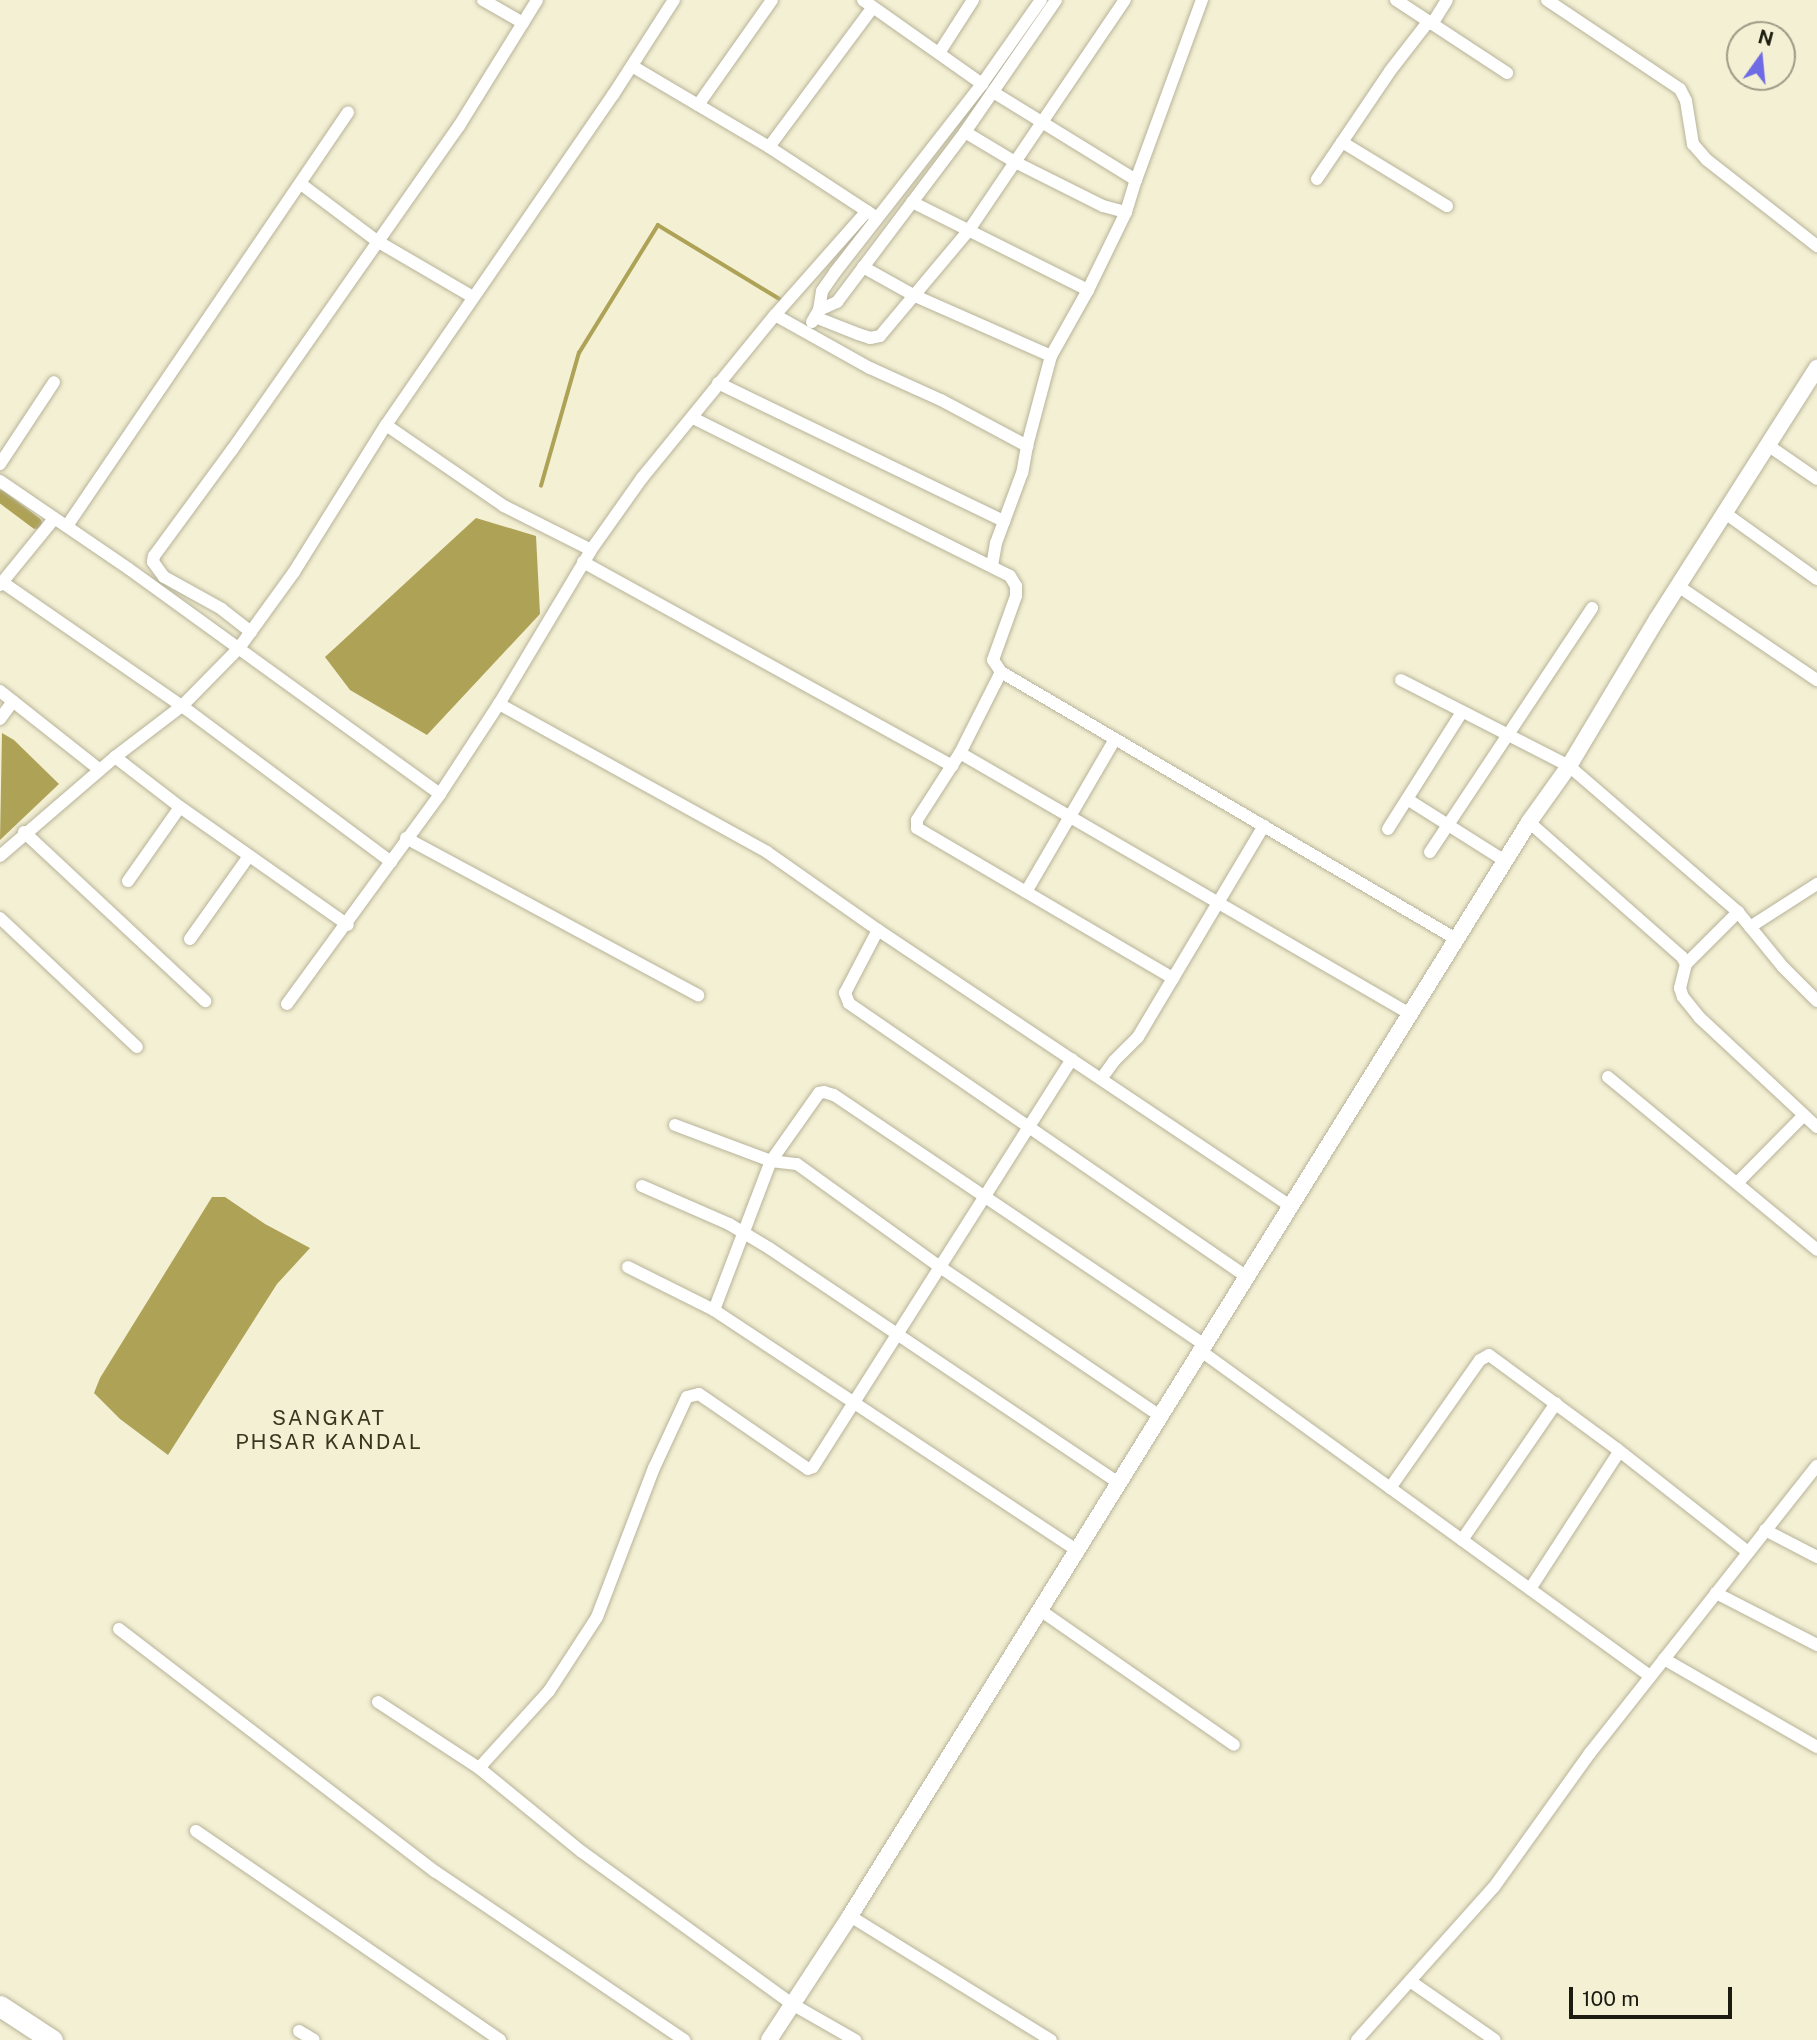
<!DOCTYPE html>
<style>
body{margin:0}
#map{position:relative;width:1817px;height:2040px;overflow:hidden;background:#f4f0d4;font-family:"Public Sans",sans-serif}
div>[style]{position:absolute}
.water>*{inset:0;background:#aea257}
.stream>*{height:3.5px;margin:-1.75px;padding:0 1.75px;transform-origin:1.75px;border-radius:1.75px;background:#aea257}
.canal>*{height:12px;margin:-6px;padding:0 6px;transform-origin:6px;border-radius:6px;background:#aea257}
.roads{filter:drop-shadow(0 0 2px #b7b399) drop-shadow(0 0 2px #b7b399)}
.minor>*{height:12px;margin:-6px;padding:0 6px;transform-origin:6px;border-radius:6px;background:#fff}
.tertiary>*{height:16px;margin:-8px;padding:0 8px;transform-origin:8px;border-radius:8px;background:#fff}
.trunk>*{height:21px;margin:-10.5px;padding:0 10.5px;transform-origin:10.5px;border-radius:10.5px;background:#fff}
span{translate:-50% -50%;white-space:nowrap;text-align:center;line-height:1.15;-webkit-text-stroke:6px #f4f0d4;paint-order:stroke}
.quarter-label{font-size:21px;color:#3a3620;letter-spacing:2px}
.north{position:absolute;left:1726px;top:21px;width:70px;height:70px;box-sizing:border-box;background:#f4f0d4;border:2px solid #9e9b86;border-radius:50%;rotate:15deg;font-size:19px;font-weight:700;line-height:28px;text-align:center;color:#1c1b11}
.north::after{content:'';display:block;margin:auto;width:24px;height:32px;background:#6e6be5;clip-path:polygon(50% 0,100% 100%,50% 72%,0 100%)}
.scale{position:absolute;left:1569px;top:1987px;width:163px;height:32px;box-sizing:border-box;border:4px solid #1c1b11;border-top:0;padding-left:9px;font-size:21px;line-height:24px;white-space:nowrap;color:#1c1b11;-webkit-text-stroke:5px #f4f0d4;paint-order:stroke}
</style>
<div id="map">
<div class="water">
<i style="clip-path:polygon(476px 518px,536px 536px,540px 614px,427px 735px,350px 690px,325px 657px)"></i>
<i style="clip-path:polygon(2px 733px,14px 740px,59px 784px,0 840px)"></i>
<i style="clip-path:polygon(212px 1197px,225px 1197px,265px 1224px,310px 1248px,277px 1284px,168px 1455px,120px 1419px,94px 1393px,100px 1378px)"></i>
</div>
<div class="stream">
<i style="left:541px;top:486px;width:138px;rotate:-74.1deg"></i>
<i style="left:579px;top:353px;width:150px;rotate:-58.3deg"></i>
<i style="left:658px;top:225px;width:146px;rotate:31.3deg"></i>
</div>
<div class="canal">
<i style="left:0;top:496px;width:45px;rotate:36.9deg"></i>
</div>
<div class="roads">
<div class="minor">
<i style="left:483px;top:0;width:46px;rotate:29.9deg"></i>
<i style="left:863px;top:0;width:146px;rotate:35.2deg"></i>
<i style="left:1396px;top:0;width:133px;rotate:33.3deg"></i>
<i style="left:1547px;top:0;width:160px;rotate:33.8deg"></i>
<i style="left:1680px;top:89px;width:13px;rotate:63deg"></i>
<i style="left:1686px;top:101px;width:44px;rotate:80.8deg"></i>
<i style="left:1693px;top:144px;width:21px;rotate:49deg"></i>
<i style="left:1707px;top:160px;width:140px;rotate:38deg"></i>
<i style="left:1432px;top:24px;width:28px;rotate:-58deg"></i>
<i style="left:939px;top:53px;width:63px;rotate:-57.3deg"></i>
<i style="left:632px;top:66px;width:159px;rotate:30.6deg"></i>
<i style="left:769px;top:147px;width:124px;rotate:33.2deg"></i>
<i style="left:993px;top:92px;width:168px;rotate:31.6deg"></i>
<i style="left:1136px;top:180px;width:192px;rotate:-69.9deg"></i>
<i style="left:698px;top:105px;width:128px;rotate:-54.8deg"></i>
<i style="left:965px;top:132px;width:58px;rotate:31deg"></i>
<i style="left:1015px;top:162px;width:98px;rotate:26.6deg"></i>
<i style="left:1103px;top:206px;width:24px;rotate:15deg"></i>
<i style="left:1342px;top:142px;width:123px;rotate:31.4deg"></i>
<i style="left:769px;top:147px;width:174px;rotate:-53.4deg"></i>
<i style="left:1317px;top:179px;width:130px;rotate:-55.9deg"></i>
<i style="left:1390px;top:71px;width:62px;rotate:-52.2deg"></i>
<i style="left:301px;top:184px;width:95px;rotate:36.9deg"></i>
<i style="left:377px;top:241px;width:111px;rotate:30.3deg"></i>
<i style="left:912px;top:202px;width:197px;rotate:26.6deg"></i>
<i style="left:867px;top:211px;width:139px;rotate:131.5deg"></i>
<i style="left:775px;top:315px;width:109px;rotate:29.2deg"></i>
<i style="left:870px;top:368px;width:78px;rotate:24.3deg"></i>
<i style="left:941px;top:400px;width:98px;rotate:28.1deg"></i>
<i style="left:1027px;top:446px;width:27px;rotate:100deg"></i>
<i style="left:1022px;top:473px;width:75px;rotate:110.4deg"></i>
<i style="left:996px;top:543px;width:23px;rotate:100deg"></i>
<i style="left:863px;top:267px;width:57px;rotate:29.2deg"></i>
<i style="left:913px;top:295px;width:151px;rotate:23.8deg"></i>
<i style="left:819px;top:310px;width:20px;rotate:-24deg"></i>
<i style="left:837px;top:302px;width:213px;rotate:-53deg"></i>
<i style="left:965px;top:132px;width:160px;rotate:-55.4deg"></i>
<i style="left:815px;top:317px;width:46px;rotate:21.6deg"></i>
<i style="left:858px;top:334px;width:13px;rotate:18deg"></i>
<i style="left:870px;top:338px;width:10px;rotate:-11deg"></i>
<i style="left:880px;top:336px;width:138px;rotate:-50deg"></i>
<i style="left:969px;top:230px;width:278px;rotate:-55.9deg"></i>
<i style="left:812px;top:322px;width:14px;rotate:-60deg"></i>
<i style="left:819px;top:310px;width:19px;rotate:-81deg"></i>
<i style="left:822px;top:291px;width:24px;rotate:-55deg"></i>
<i style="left:836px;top:271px;width:237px;rotate:-52deg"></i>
<i style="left:982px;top:84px;width:103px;rotate:-54.9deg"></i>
<i style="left:718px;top:383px;width:318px;rotate:25.8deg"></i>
<i style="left:693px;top:418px;width:354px;rotate:26.5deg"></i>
<i style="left:1010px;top:576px;width:12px;rotate:59deg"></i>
<i style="left:1016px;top:586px;width:10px;rotate:90deg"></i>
<i style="left:1016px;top:596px;width:68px;rotate:109.8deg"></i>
<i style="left:993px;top:660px;width:14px;rotate:56deg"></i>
<i style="left:1001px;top:672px;width:528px;rotate:30.4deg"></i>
<i style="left:386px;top:425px;width:143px;rotate:34.5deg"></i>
<i style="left:504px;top:506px;width:97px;rotate:26.8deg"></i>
<i style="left:1027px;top:446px;width:93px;rotate:-75.1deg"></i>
<i style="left:1051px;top:356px;width:76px;rotate:-60.7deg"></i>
<i style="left:1088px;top:290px;width:87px;rotate:-64deg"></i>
<i style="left:1126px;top:212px;width:34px;rotate:-73deg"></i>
<i style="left:1769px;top:446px;width:58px;rotate:34.5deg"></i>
<i style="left:0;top:464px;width:98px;rotate:-56.6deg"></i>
<i style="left:0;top:481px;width:156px;rotate:34.3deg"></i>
<i style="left:129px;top:569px;width:384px;rotate:35.9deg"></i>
<i style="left:1725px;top:513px;width:113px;rotate:35.7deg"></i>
<i style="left:67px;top:526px;width:500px;rotate:-55.8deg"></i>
<i style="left:583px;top:562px;width:422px;rotate:28.9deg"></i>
<i style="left:2px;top:582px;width:219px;rotate:34.6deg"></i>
<i style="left:182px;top:706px;width:261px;rotate:36.7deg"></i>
<i style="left:0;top:585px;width:84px;rotate:-50.8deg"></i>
<i style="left:1678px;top:586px;width:168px;rotate:34.1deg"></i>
<i style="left:251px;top:632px;width:37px;rotate:-142deg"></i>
<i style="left:222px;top:609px;width:66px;rotate:-151.1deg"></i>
<i style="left:164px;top:577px;width:19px;rotate:-126deg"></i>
<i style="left:153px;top:562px;width:6px;rotate:-81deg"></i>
<i style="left:154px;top:556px;width:132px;rotate:-53.7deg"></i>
<i style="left:232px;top:450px;width:396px;rotate:-55deg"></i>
<i style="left:459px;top:126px;width:148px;rotate:-58.2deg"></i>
<i style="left:1001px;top:672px;width:91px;rotate:116.8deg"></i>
<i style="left:960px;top:753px;width:80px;rotate:122.7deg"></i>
<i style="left:917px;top:820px;width:8px;rotate:90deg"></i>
<i style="left:917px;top:828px;width:297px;rotate:30.4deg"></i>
<i style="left:1401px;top:680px;width:189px;rotate:27.1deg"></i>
<i style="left:1569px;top:766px;width:223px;rotate:40.8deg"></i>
<i style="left:1738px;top:912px;width:71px;rotate:50.7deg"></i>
<i style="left:1783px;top:967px;width:48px;rotate:45deg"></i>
<i style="left:0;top:691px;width:127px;rotate:38.3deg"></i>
<i style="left:499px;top:704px;width:306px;rotate:28.9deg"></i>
<i style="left:767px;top:852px;width:136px;rotate:35.1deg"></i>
<i style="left:0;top:719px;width:22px;rotate:-54deg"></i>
<i style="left:960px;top:753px;width:520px;rotate:30.11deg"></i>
<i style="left:115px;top:757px;width:82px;rotate:37.6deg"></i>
<i style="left:180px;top:807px;width:205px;rotate:35.1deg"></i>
<i style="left:1407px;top:799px;width:116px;rotate:32.3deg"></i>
<i style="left:1529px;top:822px;width:204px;rotate:41.4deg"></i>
<i style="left:1682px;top:957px;width:8px;rotate:60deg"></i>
<i style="left:1686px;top:964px;width:25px;rotate:104deg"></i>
<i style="left:1680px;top:988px;width:9px;rotate:72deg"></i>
<i style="left:1683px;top:997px;width:27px;rotate:51deg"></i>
<i style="left:1700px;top:1018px;width:160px;rotate:43deg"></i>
<i style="left:1388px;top:829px;width:138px;rotate:-57.7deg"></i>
<i style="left:24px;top:832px;width:248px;rotate:43deg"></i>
<i style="left:406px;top:838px;width:332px;rotate:28.3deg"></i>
<i style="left:1430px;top:852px;width:293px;rotate:-56.4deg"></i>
<i style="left:0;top:856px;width:152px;rotate:-40.7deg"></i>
<i style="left:115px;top:757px;width:84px;rotate:-37.3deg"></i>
<i style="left:182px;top:706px;width:81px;rotate:-45.5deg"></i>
<i style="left:239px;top:648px;width:94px;rotate:-54.1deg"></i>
<i style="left:294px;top:572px;width:173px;rotate:-58deg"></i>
<i style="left:386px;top:425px;width:401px;rotate:-55.5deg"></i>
<i style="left:613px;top:95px;width:113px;rotate:-57.3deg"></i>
<i style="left:128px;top:881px;width:90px;rotate:-54.9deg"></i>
<i style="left:1026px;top:892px;width:177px;rotate:-59.8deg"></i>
<i style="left:0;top:918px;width:188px;rotate:43.3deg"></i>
<i style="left:1750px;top:927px;width:80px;rotate:-32.7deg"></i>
<i style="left:190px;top:939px;width:102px;rotate:-54.6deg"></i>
<i style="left:1686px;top:964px;width:74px;rotate:-45deg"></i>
<i style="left:287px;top:1004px;width:260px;rotate:-53.9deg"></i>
<i style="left:440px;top:794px;width:108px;rotate:-56.8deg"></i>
<i style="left:499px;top:704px;width:179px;rotate:-59.1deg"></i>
<i style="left:591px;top:550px;width:88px;rotate:-54.7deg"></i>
<i style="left:642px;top:478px;width:210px;rotate:-50.8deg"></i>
<i style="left:1608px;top:1077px;width:271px;rotate:39.6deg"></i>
<i style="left:1101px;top:1079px;width:22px;rotate:-54deg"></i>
<i style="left:1114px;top:1061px;width:34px;rotate:-45deg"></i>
<i style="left:1138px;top:1037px;width:246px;rotate:-59.2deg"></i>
<i style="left:675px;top:1125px;width:103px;rotate:20.6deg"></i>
<i style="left:771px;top:1161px;width:26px;rotate:7deg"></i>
<i style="left:797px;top:1164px;width:176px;rotate:35.8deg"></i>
<i style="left:940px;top:1267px;width:266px;rotate:34.1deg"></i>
<i style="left:1737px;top:1183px;width:95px;rotate:-45.4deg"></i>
<i style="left:642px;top:1186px;width:95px;rotate:23.6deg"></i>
<i style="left:729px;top:1224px;width:47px;rotate:31deg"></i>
<i style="left:769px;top:1248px;width:422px;rotate:33.9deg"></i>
<i style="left:628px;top:1267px;width:96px;rotate:26.6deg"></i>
<i style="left:714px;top:1310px;width:435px;rotate:33.5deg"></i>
<i style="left:1247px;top:1277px;width:483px;rotate:-145.5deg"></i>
<i style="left:849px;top:1003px;width:11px;rotate:-112deg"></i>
<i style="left:845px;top:993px;width:71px;rotate:-62.4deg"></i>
<i style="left:878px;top:930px;width:497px;rotate:33.8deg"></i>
<i style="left:714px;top:1310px;width:160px;rotate:-69.1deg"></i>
<i style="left:771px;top:1161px;width:83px;rotate:-54.8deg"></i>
<i style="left:819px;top:1093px;width:5px;rotate:-11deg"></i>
<i style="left:824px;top:1092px;width:10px;rotate:17deg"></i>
<i style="left:834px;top:1095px;width:447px;rotate:34deg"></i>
<i style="left:1201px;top:1351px;width:554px;rotate:35.9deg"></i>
<i style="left:1390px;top:1488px;width:156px;rotate:-54.9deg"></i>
<i style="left:1480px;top:1360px;width:10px;rotate:-29deg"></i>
<i style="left:1489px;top:1355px;width:159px;rotate:36.3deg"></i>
<i style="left:1617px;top:1449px;width:167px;rotate:38.2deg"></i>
<i style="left:1765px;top:1530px;width:59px;rotate:27.4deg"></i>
<i style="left:1462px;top:1540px;width:166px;rotate:-55.5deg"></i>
<i style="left:1530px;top:1589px;width:163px;rotate:-57deg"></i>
<i style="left:1716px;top:1593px;width:114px;rotate:27.2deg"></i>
<i style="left:1040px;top:1610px;width:236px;rotate:34.8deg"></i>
<i style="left:119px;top:1629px;width:399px;rotate:37.5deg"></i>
<i style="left:436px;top:1872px;width:300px;rotate:34.1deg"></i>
<i style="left:1664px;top:1659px;width:177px;rotate:29.9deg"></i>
<i style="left:378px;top:1702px;width:121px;rotate:33.2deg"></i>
<i style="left:479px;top:1768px;width:133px;rotate:39.2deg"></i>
<i style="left:582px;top:1852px;width:259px;rotate:35.9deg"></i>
<i style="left:792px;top:2004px;width:73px;rotate:29.7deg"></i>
<i style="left:479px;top:1768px;width:104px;rotate:-47.7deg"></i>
<i style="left:549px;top:1691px;width:88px;rotate:-57deg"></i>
<i style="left:597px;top:1617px;width:160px;rotate:-69.1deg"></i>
<i style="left:654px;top:1468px;width:78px;rotate:-65.1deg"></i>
<i style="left:687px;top:1397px;width:12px;rotate:-14deg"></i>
<i style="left:699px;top:1394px;width:132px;rotate:34.5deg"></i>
<i style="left:808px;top:1469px;width:5px;rotate:-22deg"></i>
<i style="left:813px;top:1467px;width:483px;rotate:-57.6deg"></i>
<i style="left:196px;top:1831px;width:369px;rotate:34.5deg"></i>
<i style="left:850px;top:1916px;width:236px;rotate:31.7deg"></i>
<i style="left:1410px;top:1981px;width:103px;rotate:34.8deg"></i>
<i style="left:299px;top:2031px;width:17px;rotate:31deg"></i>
<i style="left:1357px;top:2040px;width:205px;rotate:-48.2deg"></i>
<i style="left:1494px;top:1887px;width:165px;rotate:-54.4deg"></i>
<i style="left:1590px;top:1753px;width:366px;rotate:-51.7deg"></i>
</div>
<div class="tertiary">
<i style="left:769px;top:2040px;width:148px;rotate:-56.8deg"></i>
<i style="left:850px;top:1916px;width:1288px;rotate:-58.17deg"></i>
<i style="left:1529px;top:822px;width:69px;rotate:-54.5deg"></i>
<i style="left:1569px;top:766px;width:171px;rotate:-59.1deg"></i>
<i style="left:1657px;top:619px;width:298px;rotate:-57.5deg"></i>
</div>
<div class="trunk">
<i style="left:0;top:2006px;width:62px;rotate:33.2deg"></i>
</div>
</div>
<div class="quarter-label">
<span style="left:329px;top:1430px">SANGKAT<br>PHSAR KANDAL</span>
</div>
<div class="north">N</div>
<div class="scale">100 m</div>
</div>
